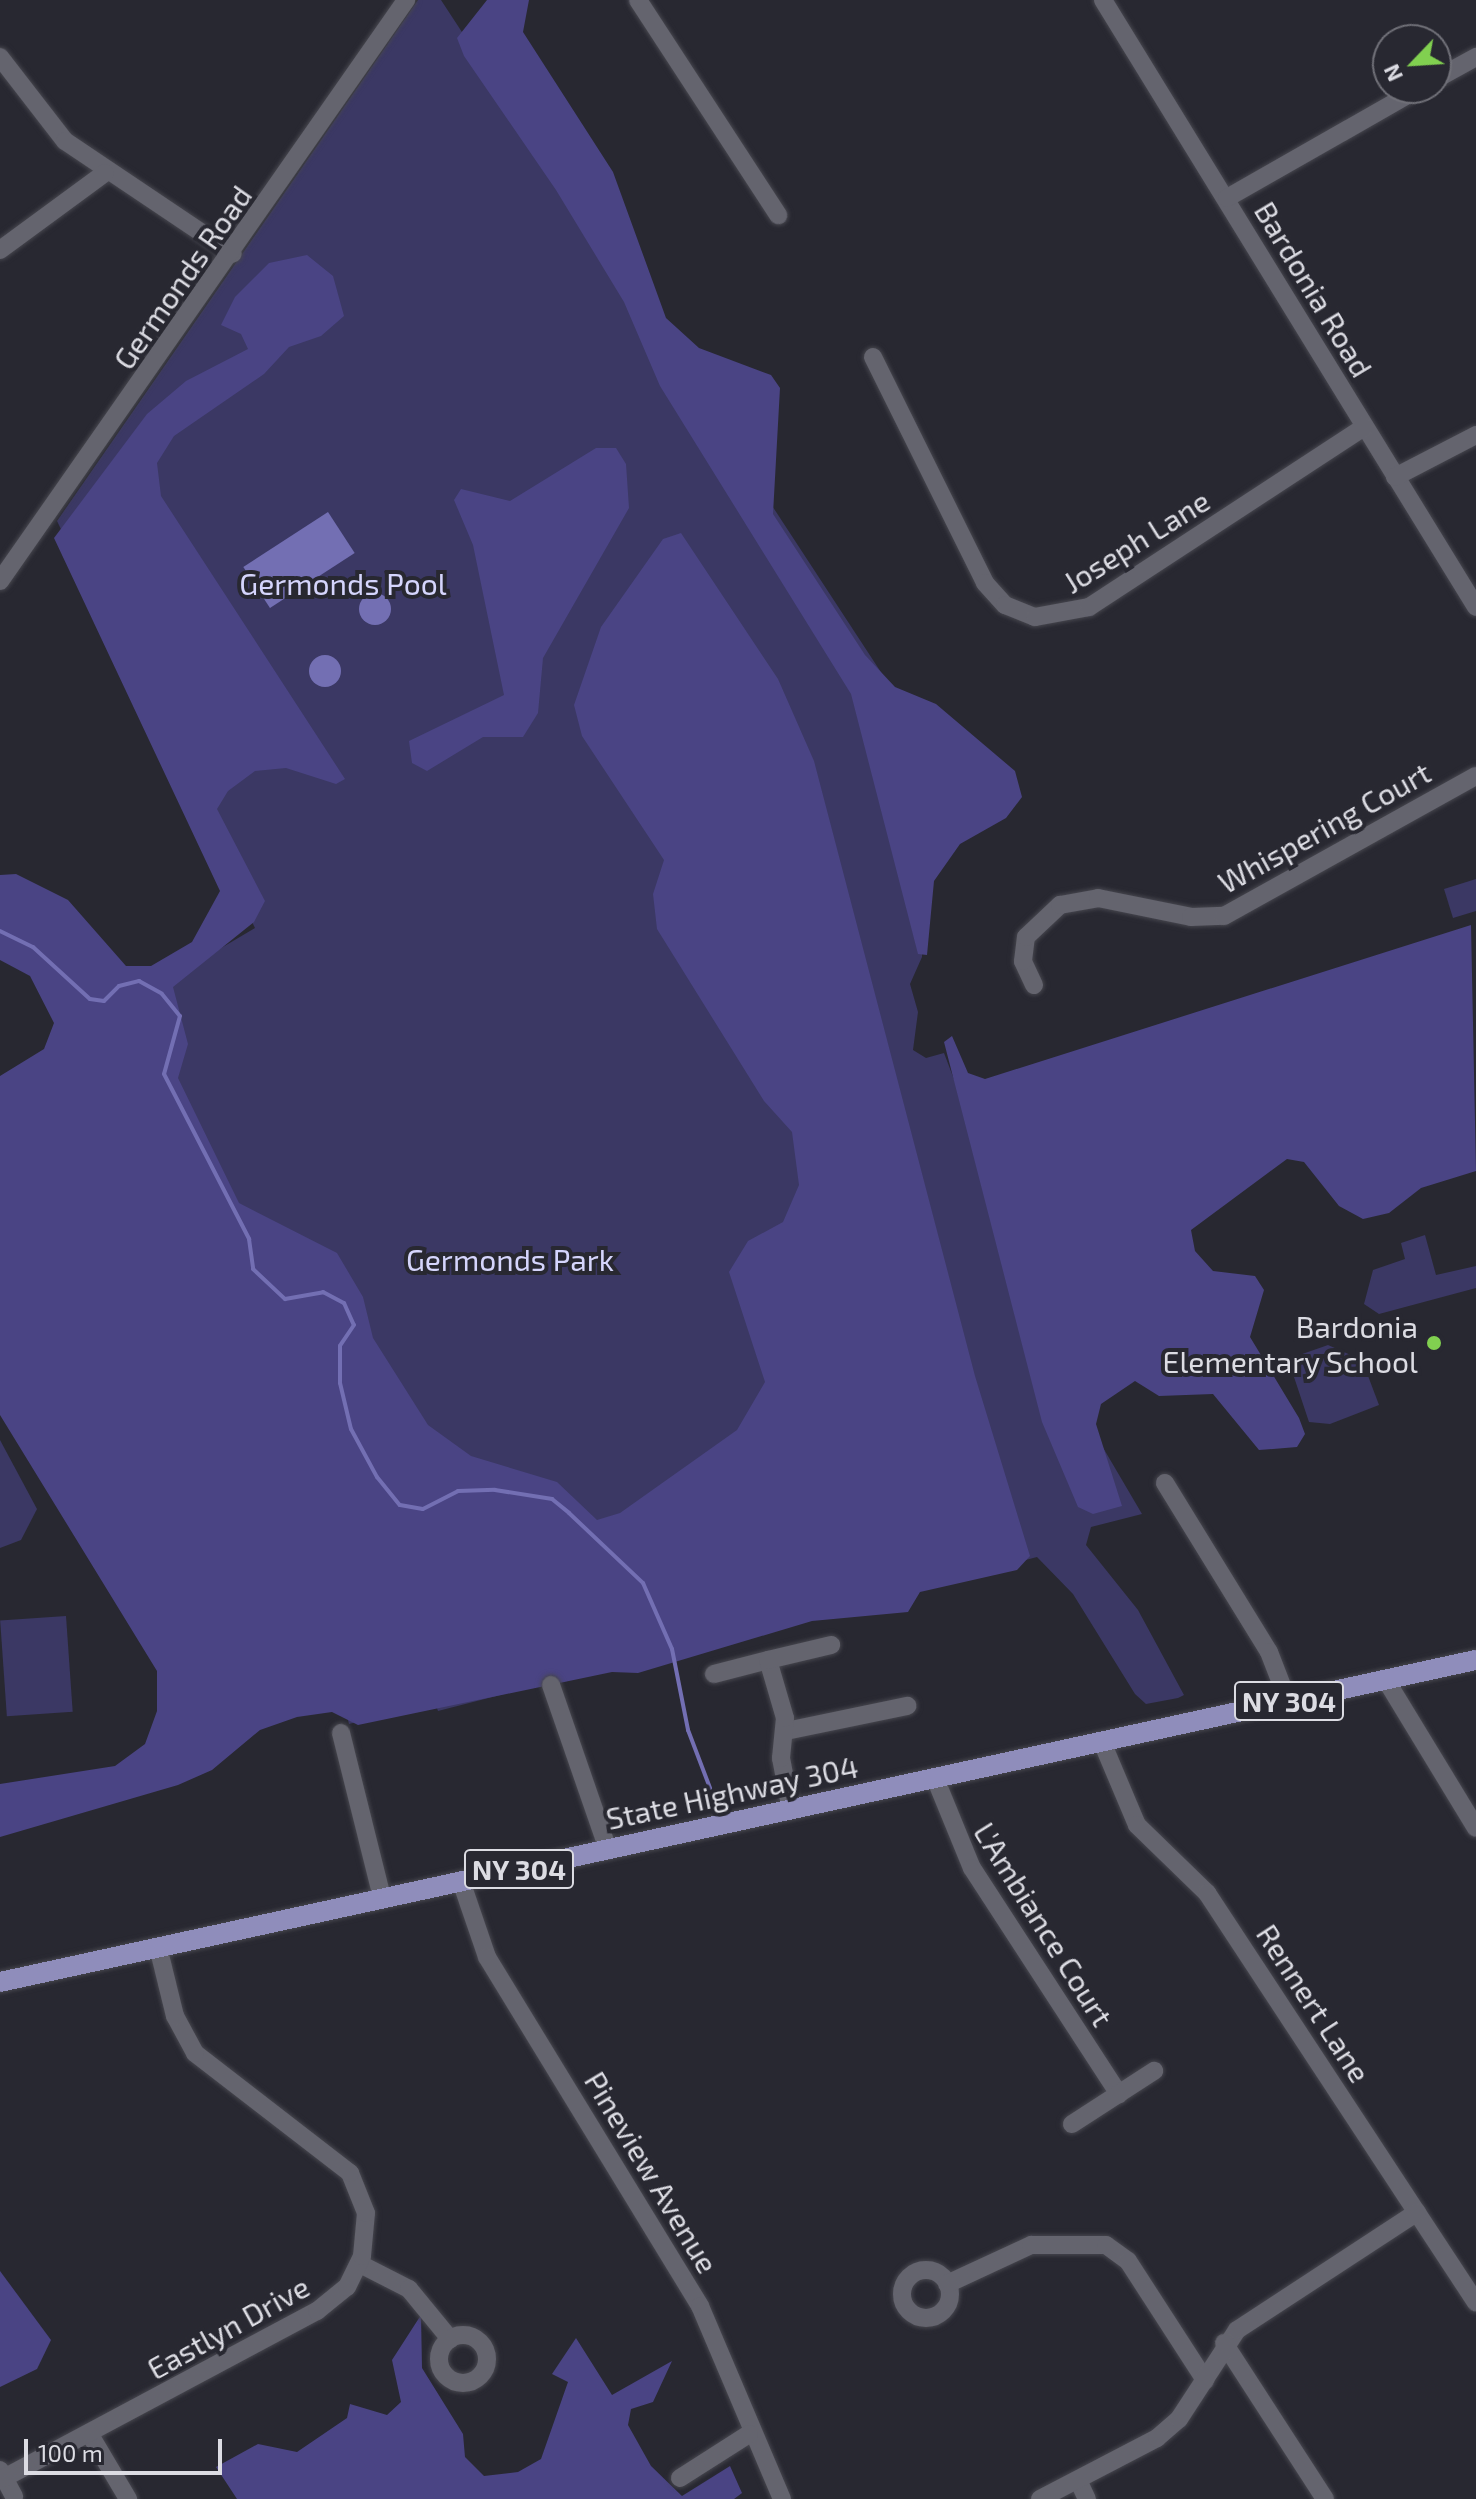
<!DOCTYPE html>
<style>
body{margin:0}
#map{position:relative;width:1476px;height:2499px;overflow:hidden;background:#282831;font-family:"Exo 2",sans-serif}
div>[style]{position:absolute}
.green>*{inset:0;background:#3b3864;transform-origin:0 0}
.forest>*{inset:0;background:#4a4484}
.water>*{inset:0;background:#736fb3;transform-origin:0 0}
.round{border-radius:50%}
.stream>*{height:4px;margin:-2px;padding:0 2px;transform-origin:2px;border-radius:2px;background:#736fb3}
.roads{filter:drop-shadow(0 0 2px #46464e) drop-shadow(0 0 2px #46464e)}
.minor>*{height:18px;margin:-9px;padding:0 9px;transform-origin:9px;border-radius:9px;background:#64646e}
.minor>.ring{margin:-9px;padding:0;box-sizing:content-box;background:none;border:18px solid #64646e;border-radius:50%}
.major>*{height:20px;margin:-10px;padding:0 10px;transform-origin:10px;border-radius:10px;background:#8f8dbb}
.dots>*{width:22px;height:22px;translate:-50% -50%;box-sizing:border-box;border:4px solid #282831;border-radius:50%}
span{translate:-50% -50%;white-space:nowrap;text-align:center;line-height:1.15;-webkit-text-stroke:8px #282831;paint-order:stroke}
.shield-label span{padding:2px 6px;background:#282831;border:2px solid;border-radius:6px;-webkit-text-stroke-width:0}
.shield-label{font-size:28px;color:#dcdce3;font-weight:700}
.street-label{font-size:30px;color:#dcdce3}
.park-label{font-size:30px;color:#d5d5fc}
.poi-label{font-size:30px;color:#dcdce3}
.right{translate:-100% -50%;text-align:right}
.north{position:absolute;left:1372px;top:24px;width:80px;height:80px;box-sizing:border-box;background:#282831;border:2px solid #707078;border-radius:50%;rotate:245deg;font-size:22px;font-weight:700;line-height:32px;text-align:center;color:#dcdce3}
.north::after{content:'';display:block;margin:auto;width:28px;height:36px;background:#81d050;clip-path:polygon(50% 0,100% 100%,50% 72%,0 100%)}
.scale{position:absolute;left:24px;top:2439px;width:198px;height:36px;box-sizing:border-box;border:4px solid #dcdce3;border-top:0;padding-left:10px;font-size:24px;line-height:28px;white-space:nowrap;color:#dcdce3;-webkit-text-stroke:6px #282831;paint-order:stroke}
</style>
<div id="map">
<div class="green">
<i style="clip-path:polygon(418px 0,441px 0,928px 744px,922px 957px,910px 984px,918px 1012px,913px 1050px,926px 1058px,944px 1053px,1078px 1405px,1142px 1514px,1091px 1527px,1086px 1545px,1138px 1610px,1184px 1695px,1178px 1698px,1146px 1704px,1135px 1694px,1073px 1594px,1037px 1557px,438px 1711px,435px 1702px,349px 1724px,340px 1689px,0 1079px,255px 928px,57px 521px)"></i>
<i style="clip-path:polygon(1476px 879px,1476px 911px,1453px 918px,1444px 889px)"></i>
<i style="clip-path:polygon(1425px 1235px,1436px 1275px,1476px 1266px,1476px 1288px,1379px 1314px,1364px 1304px,1373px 1270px,1405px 1259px,1401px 1243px)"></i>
<i style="clip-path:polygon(1328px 1345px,1362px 1360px,1379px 1405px,1330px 1424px,1309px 1422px,1288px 1359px)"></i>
<i style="clip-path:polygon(0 1440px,37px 1509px,21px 1540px,0 1548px)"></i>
<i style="left:66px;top:1616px;width:96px;height:66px;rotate:86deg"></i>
</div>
<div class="forest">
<i style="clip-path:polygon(487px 0,529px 0,523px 32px,613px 172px,666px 318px,699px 348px,771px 375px,780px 388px,773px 514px,865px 655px,895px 687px,936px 704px,1015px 771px,1022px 797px,1006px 818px,960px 844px,934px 881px,927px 955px,918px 954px,851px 694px,660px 386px,624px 302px,556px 190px,464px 56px,457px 38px)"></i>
<i style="clip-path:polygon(307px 255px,333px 276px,344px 316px,321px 336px,289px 347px,264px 374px,174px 436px,157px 463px,161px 496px,345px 779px,336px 784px,286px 768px,255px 771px,228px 791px,217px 809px,265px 901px,254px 922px,173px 987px,188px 1044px,178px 1078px,239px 1203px,337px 1253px,363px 1297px,373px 1338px,428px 1425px,471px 1456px,557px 1482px,597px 1520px,620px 1513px,737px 1430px,765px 1382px,729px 1272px,748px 1241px,783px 1222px,799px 1185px,792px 1132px,764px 1101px,657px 929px,653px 894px,664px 860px,582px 736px,574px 705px,601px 627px,663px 539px,681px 533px,778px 679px,814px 761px,975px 1376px,1030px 1556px,1017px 1570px,920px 1592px,908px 1612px,812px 1621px,638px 1673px,612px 1672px,358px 1725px,332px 1712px,297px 1717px,260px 1730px,212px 1770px,178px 1785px,0 1837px,0 1784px,115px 1766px,145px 1744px,157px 1711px,157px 1671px,0 1415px,0 1076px,44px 1049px,54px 1023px,30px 976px,0 960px,0 875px,16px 874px,68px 900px,126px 966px,151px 966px,192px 942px,220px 891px,54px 538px,147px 414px,186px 381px,248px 349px,241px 334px,221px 325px,235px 297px,269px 263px)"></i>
<i style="clip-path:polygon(596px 448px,616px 448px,626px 464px,629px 508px,543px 658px,538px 713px,523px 737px,483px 737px,427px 771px,412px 763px,409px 741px,504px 695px,473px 545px,454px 500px,461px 489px,510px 501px)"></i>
<i style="clip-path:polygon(1471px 925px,1476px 1171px,1421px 1188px,1389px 1213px,1363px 1219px,1339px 1206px,1304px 1162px,1287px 1159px,1191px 1230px,1195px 1251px,1213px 1271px,1255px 1276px,1264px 1290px,1250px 1337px,1299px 1418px,1305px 1434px,1297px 1447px,1259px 1450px,1213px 1394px,1159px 1396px,1135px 1381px,1101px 1404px,1096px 1424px,1122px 1506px,1093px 1514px,1078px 1507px,1042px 1422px,944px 1042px,952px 1036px,968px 1073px,985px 1079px)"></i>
<i style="clip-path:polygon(0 2271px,51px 2340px,37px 2369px,0 2387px)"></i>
<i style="clip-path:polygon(421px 2315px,422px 2368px,463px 2434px,465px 2457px,484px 2476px,518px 2472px,541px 2459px,568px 2382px,552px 2374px,576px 2338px,612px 2395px,672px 2361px,653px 2402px,631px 2409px,628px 2425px,651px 2466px,682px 2496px,730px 2466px,742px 2493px,734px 2499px,237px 2499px,216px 2467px,258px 2444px,297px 2452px,347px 2418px,350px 2404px,387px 2415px,401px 2402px,392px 2360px)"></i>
</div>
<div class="water">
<i style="left:328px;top:512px;width:49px;height:101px;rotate:57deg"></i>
<i class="round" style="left:359px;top:593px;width:32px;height:32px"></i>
<i class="round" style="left:309px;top:655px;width:32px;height:32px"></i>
</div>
<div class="stream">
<i style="left:0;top:931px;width:37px;rotate:26deg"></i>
<i style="left:33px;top:947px;width:77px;rotate:42.4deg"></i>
<i style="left:90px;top:999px;width:14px;rotate:8deg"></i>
<i style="left:104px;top:1001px;width:21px;rotate:-45deg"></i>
<i style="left:119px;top:986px;width:21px;rotate:-14deg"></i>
<i style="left:139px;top:981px;width:26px;rotate:29deg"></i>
<i style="left:162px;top:994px;width:28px;rotate:51deg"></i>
<i style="left:180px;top:1016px;width:60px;rotate:105.4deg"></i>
<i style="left:164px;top:1074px;width:186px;rotate:62.7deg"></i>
<i style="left:249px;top:1239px;width:30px;rotate:82deg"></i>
<i style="left:253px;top:1269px;width:44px;rotate:43.2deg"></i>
<i style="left:285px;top:1299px;width:39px;rotate:-10deg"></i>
<i style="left:323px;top:1292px;width:24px;rotate:28deg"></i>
<i style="left:344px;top:1303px;width:24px;rotate:66deg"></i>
<i style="left:354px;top:1325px;width:25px;rotate:124deg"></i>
<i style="left:340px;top:1346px;width:37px;rotate:90deg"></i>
<i style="left:340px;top:1383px;width:47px;rotate:76.6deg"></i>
<i style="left:351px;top:1429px;width:55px;rotate:61.6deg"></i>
<i style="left:377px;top:1477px;width:36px;rotate:51deg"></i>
<i style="left:400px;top:1505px;width:23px;rotate:10deg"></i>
<i style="left:423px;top:1509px;width:39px;rotate:-27deg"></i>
<i style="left:458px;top:1491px;width:37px;rotate:-2deg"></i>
<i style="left:495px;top:1490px;width:58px;rotate:9deg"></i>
<i style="left:552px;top:1499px;width:22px;rotate:39deg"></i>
<i style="left:569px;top:1513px;width:102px;rotate:43.4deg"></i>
<i style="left:643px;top:1583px;width:72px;rotate:66.3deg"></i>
<i style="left:672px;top:1649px;width:83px;rotate:78.8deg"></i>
<i style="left:688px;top:1730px;width:62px;rotate:69.2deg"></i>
</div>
<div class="roads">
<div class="minor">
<i style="left:638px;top:0;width:257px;rotate:56.9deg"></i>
<i style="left:1103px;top:0;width:712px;rotate:58.43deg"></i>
<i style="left:0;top:57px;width:106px;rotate:52.3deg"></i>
<i style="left:65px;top:141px;width:202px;rotate:33.9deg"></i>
<i style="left:1436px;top:79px;width:46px;rotate:-28.8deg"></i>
<i style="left:1227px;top:198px;width:222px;rotate:-29.7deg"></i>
<i style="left:0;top:250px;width:130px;rotate:-36.3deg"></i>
<i style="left:873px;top:357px;width:252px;rotate:63.6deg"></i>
<i style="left:985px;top:583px;width:30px;rotate:48deg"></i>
<i style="left:1005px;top:605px;width:32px;rotate:22deg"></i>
<i style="left:1035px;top:617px;width:55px;rotate:-10.5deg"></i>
<i style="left:1089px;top:607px;width:329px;rotate:-33.2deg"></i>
<i style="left:1395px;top:477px;width:91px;rotate:-27.4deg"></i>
<i style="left:0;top:581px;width:709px;rotate:-55.05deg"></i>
<i style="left:1034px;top:985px;width:26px;rotate:-115deg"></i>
<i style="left:1023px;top:961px;width:24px;rotate:-83deg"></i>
<i style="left:1026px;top:937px;width:47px;rotate:-43.3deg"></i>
<i style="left:1060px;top:905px;width:39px;rotate:-10deg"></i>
<i style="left:1098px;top:898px;width:95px;rotate:11.5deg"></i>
<i style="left:1191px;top:917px;width:33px;rotate:-2deg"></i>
<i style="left:1224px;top:916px;width:288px;rotate:-29.1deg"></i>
<i style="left:1165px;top:1483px;width:198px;rotate:58.4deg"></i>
<i style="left:1269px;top:1652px;width:53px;rotate:68.8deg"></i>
<i style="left:714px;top:1674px;width:56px;rotate:-14.5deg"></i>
<i style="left:1386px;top:1680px;width:173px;rotate:58.7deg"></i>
<i style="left:551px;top:1685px;width:175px;rotate:70.9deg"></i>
<i style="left:786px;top:1731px;width:124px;rotate:-11.7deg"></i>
<i style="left:341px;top:1733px;width:170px;rotate:76deg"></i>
<i style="left:1102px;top:1742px;width:90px;rotate:67.1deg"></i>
<i style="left:1137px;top:1825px;width:98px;rotate:44.2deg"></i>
<i style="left:1207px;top:1893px;width:490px;rotate:56.7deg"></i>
<i style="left:935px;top:1778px;width:97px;rotate:67.7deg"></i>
<i style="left:972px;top:1868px;width:270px;rotate:57deg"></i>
<i style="left:791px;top:1810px;width:53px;rotate:-100.9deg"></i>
<i style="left:781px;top:1758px;width:40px;rotate:-84.3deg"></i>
<i style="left:785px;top:1718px;width:60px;rotate:-106.3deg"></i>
<i style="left:768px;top:1660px;width:65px;rotate:-13.4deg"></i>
<i style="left:461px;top:1881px;width:80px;rotate:71.1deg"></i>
<i style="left:487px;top:1957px;width:409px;rotate:58.6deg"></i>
<i style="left:700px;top:2306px;width:210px;rotate:67deg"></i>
<i style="left:1072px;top:2124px;width:98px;rotate:-32.9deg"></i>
<i style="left:360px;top:2264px;width:55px;rotate:27deg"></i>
<i style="left:409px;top:2289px;width:65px;rotate:50.6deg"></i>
<i class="ring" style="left:902px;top:2270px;width:30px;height:30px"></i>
<i style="left:947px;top:2284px;width:93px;rotate:-24.9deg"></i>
<i style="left:1031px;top:2245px;width:75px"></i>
<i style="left:1106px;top:2245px;width:27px;rotate:36deg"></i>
<i style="left:1128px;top:2261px;width:142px;rotate:57.1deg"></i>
<i class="ring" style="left:439px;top:2335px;width:30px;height:30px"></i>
<i style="left:1224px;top:2343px;width:186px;rotate:57.1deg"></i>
<i style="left:89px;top:2433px;width:77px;rotate:59.4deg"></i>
<i style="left:0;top:2470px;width:30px;rotate:62deg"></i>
<i style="left:4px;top:2478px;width:355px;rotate:-28.1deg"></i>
<i style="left:317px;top:2311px;width:38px;rotate:-39deg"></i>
<i style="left:347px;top:2287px;width:34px;rotate:-64deg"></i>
<i style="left:362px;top:2256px;width:43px;rotate:-84.7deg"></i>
<i style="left:366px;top:2213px;width:43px;rotate:-111.8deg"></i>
<i style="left:350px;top:2173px;width:196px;rotate:-142.3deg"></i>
<i style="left:195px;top:2053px;width:42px;rotate:-118.4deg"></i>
<i style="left:175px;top:2016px;width:71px;rotate:-103.8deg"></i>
<i style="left:680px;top:2478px;width:82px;rotate:-32.5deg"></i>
<i style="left:1078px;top:2480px;width:21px;rotate:65deg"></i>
<i style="left:1040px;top:2499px;width:132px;rotate:-27.5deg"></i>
<i style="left:1157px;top:2438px;width:29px;rotate:-41deg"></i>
<i style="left:1179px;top:2419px;width:106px;rotate:-56.9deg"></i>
<i style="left:1237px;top:2330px;width:215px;rotate:-33.2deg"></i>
</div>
<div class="major">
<i style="left:0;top:1982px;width:1511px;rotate:-12.31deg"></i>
</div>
</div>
<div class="dots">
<i style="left:1434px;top:1343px;background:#81d050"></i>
</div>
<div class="shield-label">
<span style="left:1289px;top:1701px">NY 304</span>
<span style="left:519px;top:1869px">NY 304</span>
</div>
<div class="street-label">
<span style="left:182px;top:277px;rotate:-55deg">Germonds Road</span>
<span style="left:1314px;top:289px;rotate:59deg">Bardonia Road</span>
<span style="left:1136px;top:541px;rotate:-32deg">Joseph Lane</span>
<span style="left:1324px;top:827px;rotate:-29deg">Whispering Court</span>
<span style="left:732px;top:1792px;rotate:-12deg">State Highway 304</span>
<span style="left:1044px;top:1924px;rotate:58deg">L'Ambiance Court</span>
<span style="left:1314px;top:2003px;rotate:57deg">Rennert Lane</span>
<span style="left:652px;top:2172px;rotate:59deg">Pineview Avenue</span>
<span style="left:228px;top:2327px;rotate:-29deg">Eastlyn Drive</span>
</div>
<div class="park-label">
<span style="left:343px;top:583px">Germonds Pool</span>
<span style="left:510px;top:1259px">Germonds Park</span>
</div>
<div class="poi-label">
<span class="right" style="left:1418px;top:1343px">Bardonia<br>Elementary School</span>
</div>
<div class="north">N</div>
<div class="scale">100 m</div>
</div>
